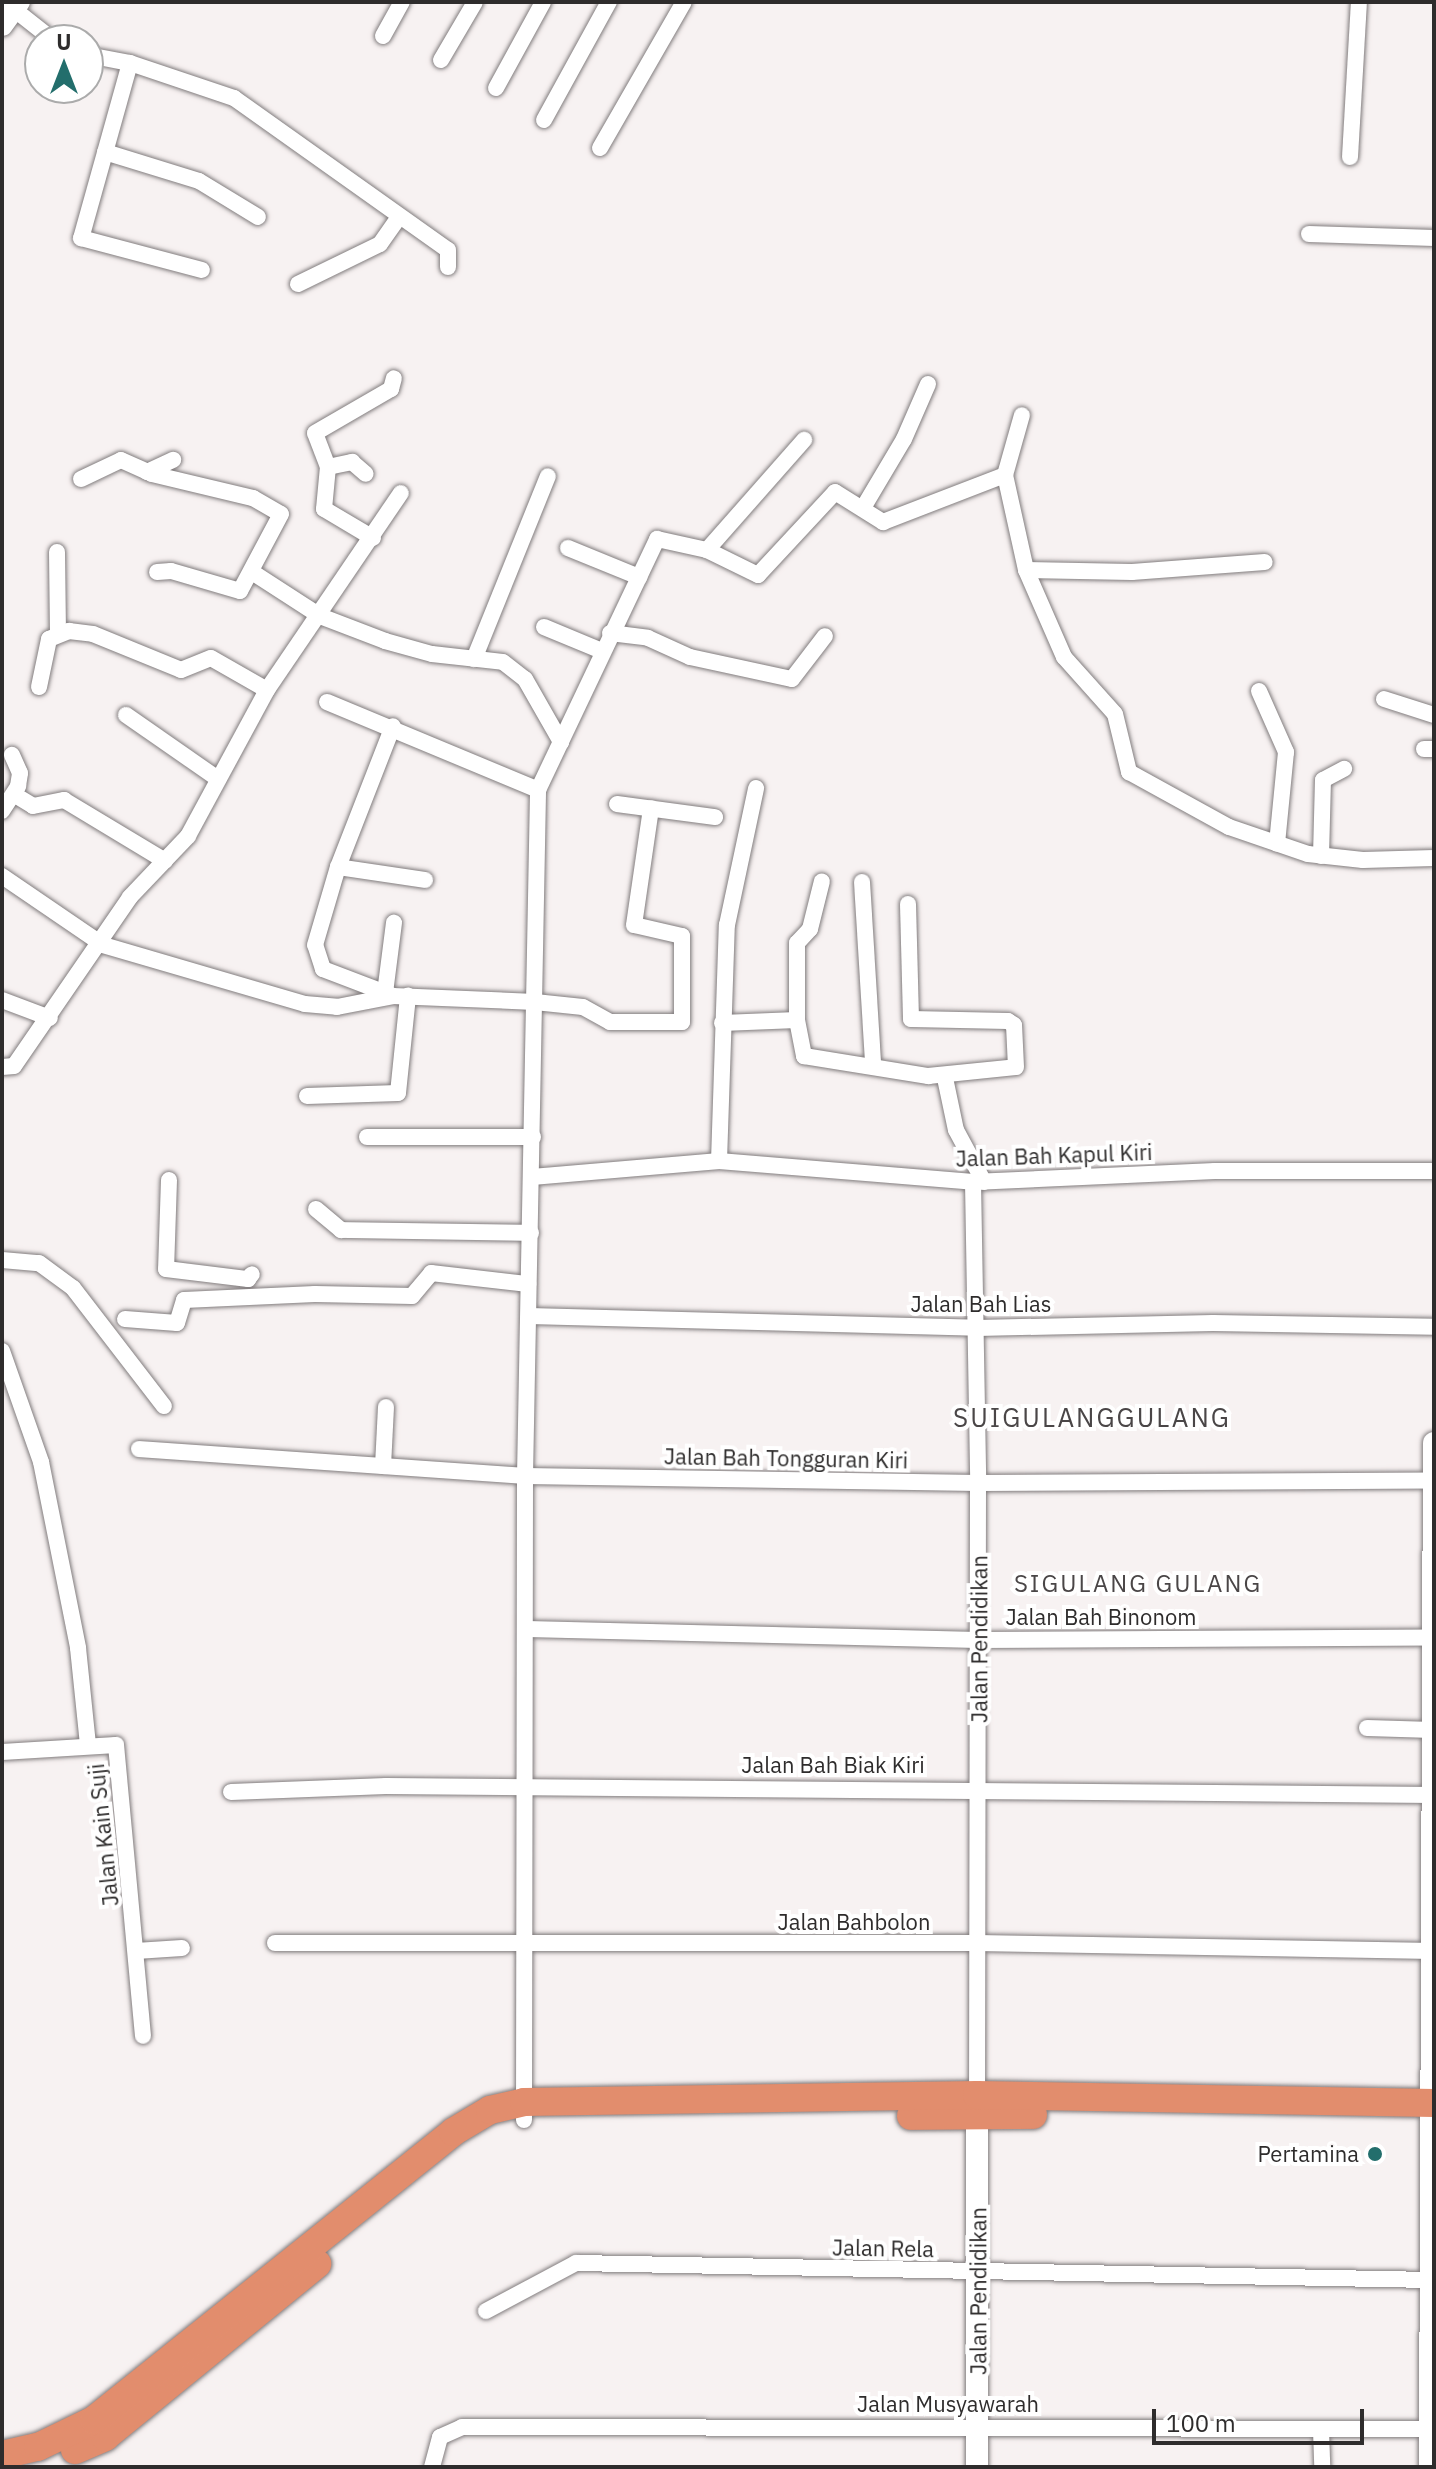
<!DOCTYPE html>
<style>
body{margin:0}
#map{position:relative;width:1436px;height:2469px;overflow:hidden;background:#f7f2f2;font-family:"IBM Plex Sans",sans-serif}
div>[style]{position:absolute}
.roads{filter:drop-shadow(0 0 2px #817c7d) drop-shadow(0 0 2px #817c7d)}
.street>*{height:16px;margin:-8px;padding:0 8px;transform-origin:8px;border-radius:8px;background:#fff}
.secondary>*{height:22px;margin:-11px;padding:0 11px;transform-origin:11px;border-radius:11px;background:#fff}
.highway>*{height:28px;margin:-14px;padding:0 14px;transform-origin:14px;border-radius:14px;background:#e28d6d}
.dots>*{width:22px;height:22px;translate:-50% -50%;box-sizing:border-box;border:4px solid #fff;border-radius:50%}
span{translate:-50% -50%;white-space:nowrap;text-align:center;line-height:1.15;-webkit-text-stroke:8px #fff;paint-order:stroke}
.street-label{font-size:22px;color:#2e2c2c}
.poi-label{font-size:22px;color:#2e2c2c}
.right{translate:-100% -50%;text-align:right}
.neighbourhood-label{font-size:24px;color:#4a4647;letter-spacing:2px}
.quarter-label{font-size:26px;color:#4a4647;letter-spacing:2px}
.frame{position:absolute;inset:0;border:4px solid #2e2c2c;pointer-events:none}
.north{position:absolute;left:24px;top:24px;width:80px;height:80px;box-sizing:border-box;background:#fff;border:2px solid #ababab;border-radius:50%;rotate:0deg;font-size:22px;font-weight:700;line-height:32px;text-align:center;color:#2e2c2c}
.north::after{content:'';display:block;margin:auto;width:28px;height:36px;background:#236e6c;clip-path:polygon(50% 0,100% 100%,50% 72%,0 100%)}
.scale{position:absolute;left:1152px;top:2409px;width:212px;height:36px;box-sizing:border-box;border:4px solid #2e2c2c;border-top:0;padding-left:10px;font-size:24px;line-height:28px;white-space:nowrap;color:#2e2c2c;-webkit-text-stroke:6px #fff;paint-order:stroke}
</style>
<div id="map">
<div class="roads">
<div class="street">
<i style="left:15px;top:10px;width:48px;rotate:38.3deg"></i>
<i style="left:383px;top:36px;width:39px;rotate:-61deg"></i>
<i style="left:88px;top:55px;width:43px;rotate:10.8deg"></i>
<i style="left:130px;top:63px;width:110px;rotate:18.6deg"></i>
<i style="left:234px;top:98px;width:262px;rotate:35.4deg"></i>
<i style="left:448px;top:250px;width:17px;rotate:90deg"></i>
<i style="left:441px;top:60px;width:67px;rotate:-59.6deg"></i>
<i style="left:130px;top:63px;width:182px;rotate:105.6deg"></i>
<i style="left:81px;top:238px;width:125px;rotate:14.8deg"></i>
<i style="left:496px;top:88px;width:98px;rotate:-61.3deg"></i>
<i style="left:544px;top:120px;width:135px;rotate:-61.2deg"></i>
<i style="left:600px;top:148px;width:168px;rotate:-60.1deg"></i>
<i style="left:105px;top:152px;width:98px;rotate:17.1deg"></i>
<i style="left:199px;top:181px;width:69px;rotate:31.4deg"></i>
<i style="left:1350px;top:157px;width:155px;rotate:-86.7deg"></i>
<i style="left:1309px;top:234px;width:125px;rotate:1.8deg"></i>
<i style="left:298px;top:284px;width:91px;rotate:-26deg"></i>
<i style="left:380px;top:244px;width:32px;rotate:-55deg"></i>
<i style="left:328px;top:467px;width:25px;rotate:-12deg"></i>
<i style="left:352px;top:462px;width:18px;rotate:41deg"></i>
<i style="left:147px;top:472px;width:29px;rotate:-25deg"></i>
<i style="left:1005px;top:475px;width:62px;rotate:-74.2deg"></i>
<i style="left:81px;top:479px;width:44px;rotate:-25.4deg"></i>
<i style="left:121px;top:460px;width:34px;rotate:24deg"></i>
<i style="left:152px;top:474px;width:104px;rotate:13.4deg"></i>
<i style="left:253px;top:498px;width:32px;rotate:30deg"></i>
<i style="left:281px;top:514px;width:87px;rotate:118deg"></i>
<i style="left:240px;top:591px;width:72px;rotate:-163.8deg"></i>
<i style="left:171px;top:571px;width:14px;rotate:176deg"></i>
<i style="left:863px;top:508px;width:80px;rotate:-59.3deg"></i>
<i style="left:904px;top:439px;width:60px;rotate:-66.4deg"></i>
<i style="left:373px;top:538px;width:57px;rotate:-149.4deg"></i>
<i style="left:324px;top:509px;width:42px;rotate:-84.6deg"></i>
<i style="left:328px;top:467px;width:36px;rotate:-111deg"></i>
<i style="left:315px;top:433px;width:88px;rotate:-30.1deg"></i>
<i style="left:391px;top:389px;width:11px;rotate:-75deg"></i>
<i style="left:568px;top:548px;width:77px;rotate:22.2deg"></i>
<i style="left:707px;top:550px;width:147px;rotate:-48.6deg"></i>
<i style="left:57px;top:552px;width:80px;rotate:89.3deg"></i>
<i style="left:1026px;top:570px;width:106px;rotate:1.1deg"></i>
<i style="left:1132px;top:572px;width:133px;rotate:-4.3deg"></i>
<i style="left:252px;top:572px;width:81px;rotate:32.9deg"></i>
<i style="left:320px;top:616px;width:70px;rotate:21deg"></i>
<i style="left:385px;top:641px;width:49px;rotate:15.5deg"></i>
<i style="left:432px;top:654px;width:71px;rotate:6.4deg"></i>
<i style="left:503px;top:662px;width:28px;rotate:38deg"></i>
<i style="left:525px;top:679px;width:73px;rotate:60.3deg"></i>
<i style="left:544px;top:627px;width:63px;rotate:22.5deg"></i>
<i style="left:610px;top:633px;width:38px;rotate:7deg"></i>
<i style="left:648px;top:638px;width:46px;rotate:24.3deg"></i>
<i style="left:690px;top:657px;width:104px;rotate:12.2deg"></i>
<i style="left:792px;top:679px;width:54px;rotate:-52.5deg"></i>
<i style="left:474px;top:659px;width:197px;rotate:-68deg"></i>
<i style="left:39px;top:687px;width:49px;rotate:-78.2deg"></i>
<i style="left:49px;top:639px;width:22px;rotate:-22deg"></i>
<i style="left:69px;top:631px;width:24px;rotate:7deg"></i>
<i style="left:93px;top:634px;width:95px;rotate:22.2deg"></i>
<i style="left:181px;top:670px;width:32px;rotate:-22deg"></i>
<i style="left:211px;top:658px;width:64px;rotate:29.7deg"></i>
<i style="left:1259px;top:691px;width:67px;rotate:66.1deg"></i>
<i style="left:1286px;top:752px;width:92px;rotate:95.6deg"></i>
<i style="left:1384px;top:699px;width:52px;rotate:17.7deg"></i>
<i style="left:327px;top:702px;width:229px;rotate:22.6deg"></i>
<i style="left:126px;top:715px;width:112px;rotate:34.8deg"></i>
<i style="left:1424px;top:749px;width:10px"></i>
<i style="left:15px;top:795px;width:21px;rotate:31deg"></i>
<i style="left:33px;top:806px;width:32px;rotate:-11deg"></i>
<i style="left:64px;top:800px;width:118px;rotate:31.1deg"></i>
<i style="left:617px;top:804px;width:99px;rotate:7.6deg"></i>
<i style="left:2px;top:811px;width:30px;rotate:-57deg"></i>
<i style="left:18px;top:786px;width:13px;rotate:-81deg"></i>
<i style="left:20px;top:773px;width:20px;rotate:-114deg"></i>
<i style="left:1321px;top:856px;width:76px;rotate:-88.5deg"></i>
<i style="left:1323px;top:780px;width:24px;rotate:-28deg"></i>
<i style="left:338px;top:867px;width:88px;rotate:8.5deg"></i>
<i style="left:2px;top:876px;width:122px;rotate:34.3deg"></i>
<i style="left:103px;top:945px;width:210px;rotate:16.3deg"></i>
<i style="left:305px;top:1004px;width:32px;rotate:5deg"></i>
<i style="left:337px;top:1007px;width:57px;rotate:-11.1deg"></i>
<i style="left:393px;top:996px;width:142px;rotate:2.4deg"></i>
<i style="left:535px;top:1002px;width:48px;rotate:5.9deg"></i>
<i style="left:583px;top:1007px;width:31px;rotate:29deg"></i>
<i style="left:610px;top:1022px;width:72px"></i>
<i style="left:682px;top:1022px;width:86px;rotate:-90deg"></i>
<i style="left:682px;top:936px;width:49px;rotate:-167.1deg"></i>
<i style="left:634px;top:925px;width:118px;rotate:-81.7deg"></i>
<i style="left:862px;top:882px;width:181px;rotate:86.5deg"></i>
<i style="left:385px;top:993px;width:71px;rotate:-82.7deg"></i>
<i style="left:391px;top:995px;width:73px;rotate:-159.1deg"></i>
<i style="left:323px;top:969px;width:25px;rotate:-108deg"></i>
<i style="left:315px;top:945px;width:81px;rotate:-73.6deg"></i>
<i style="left:338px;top:867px;width:151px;rotate:-68.7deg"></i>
<i style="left:2px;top:1000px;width:51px;rotate:20.6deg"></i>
<i style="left:797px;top:1020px;width:77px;rotate:-90deg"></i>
<i style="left:797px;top:943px;width:19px;rotate:-47deg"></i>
<i style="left:810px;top:929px;width:49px;rotate:-76deg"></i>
<i style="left:722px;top:1023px;width:75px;rotate:-2.3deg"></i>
<i style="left:797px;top:1020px;width:37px;rotate:79deg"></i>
<i style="left:804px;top:1056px;width:126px;rotate:9.2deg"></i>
<i style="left:928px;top:1076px;width:88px;rotate:-5.8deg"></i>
<i style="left:1016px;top:1067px;width:42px;rotate:-92.7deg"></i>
<i style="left:1014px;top:1025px;width:7px;rotate:-146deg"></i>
<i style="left:1008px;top:1021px;width:97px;rotate:-178.8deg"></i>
<i style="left:911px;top:1019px;width:115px;rotate:-91.5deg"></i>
<i style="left:2px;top:1067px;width:12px;rotate:-5deg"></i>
<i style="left:14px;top:1066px;width:205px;rotate:-55.5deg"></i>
<i style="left:130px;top:897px;width:84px;rotate:-46.4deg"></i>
<i style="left:188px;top:836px;width:166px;rotate:-61.6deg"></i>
<i style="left:267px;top:690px;width:238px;rotate:-55.8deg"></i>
<i style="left:945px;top:1078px;width:53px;rotate:78.1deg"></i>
<i style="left:956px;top:1130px;width:59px;rotate:61.7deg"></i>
<i style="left:307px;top:1096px;width:91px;rotate:-1.9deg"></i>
<i style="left:398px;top:1093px;width:98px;rotate:-84.1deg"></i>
<i style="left:367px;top:1137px;width:166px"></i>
<i style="left:719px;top:1161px;width:236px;rotate:-88.1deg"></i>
<i style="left:727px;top:925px;width:140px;rotate:-78deg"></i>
<i style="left:532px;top:1177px;width:188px;rotate:-4.9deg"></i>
<i style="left:719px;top:1161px;width:255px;rotate:4.7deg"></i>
<i style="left:973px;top:1182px;width:242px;rotate:-2.6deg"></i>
<i style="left:1215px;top:1171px;width:219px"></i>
<i style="left:169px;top:1180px;width:89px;rotate:91.9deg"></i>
<i style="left:166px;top:1269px;width:83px;rotate:7deg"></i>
<i style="left:248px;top:1279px;width:6px;rotate:-51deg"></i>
<i style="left:973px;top:1182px;width:301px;rotate:89deg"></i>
<i style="left:978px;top:1483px;width:612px;rotate:90.09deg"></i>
<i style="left:316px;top:1209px;width:33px;rotate:40deg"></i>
<i style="left:341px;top:1230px;width:190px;rotate:0.9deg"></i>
<i style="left:2px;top:1260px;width:37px;rotate:5deg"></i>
<i style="left:39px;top:1263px;width:42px;rotate:36.3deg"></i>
<i style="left:73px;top:1288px;width:149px;rotate:52.4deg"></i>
<i style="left:529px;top:1316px;width:448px;rotate:1.5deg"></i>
<i style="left:977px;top:1328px;width:236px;rotate:-1.2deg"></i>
<i style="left:1213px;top:1323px;width:221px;rotate:1deg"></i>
<i style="left:125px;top:1319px;width:52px;rotate:4.4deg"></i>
<i style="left:177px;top:1323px;width:24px;rotate:-73deg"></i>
<i style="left:184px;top:1300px;width:131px;rotate:-2.6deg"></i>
<i style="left:315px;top:1294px;width:97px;rotate:1.2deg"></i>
<i style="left:412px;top:1296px;width:30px;rotate:-50deg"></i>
<i style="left:431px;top:1273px;width:98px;rotate:6.5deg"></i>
<i style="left:2px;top:1351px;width:118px;rotate:70.6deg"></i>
<i style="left:41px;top:1462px;width:190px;rotate:78.7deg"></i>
<i style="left:78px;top:1648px;width:97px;rotate:84.1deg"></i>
<i style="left:139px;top:1449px;width:387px;rotate:4deg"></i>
<i style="left:525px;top:1476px;width:453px;rotate:0.9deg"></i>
<i style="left:978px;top:1483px;width:456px;rotate:-0.3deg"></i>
<i style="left:383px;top:1466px;width:59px;rotate:-87.1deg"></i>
<i style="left:527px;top:1629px;width:451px;rotate:1.4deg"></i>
<i style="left:978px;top:1640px;width:456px;rotate:-0.3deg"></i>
<i style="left:1367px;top:1728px;width:66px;rotate:1.7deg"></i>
<i style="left:2px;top:1752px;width:114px;rotate:-3.5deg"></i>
<i style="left:116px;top:1745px;width:292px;rotate:84.7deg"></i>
<i style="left:231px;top:1792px;width:155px;rotate:-2.2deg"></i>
<i style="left:386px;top:1786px;width:1048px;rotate:0.49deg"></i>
<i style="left:275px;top:1943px;width:702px"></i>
<i style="left:977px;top:1943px;width:457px;rotate:1deg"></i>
<i style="left:136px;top:1951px;width:46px;rotate:-3.7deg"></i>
<i style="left:524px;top:2120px;width:644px;rotate:-89.91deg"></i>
<i style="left:525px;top:1476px;width:686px;rotate:-88.91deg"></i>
<i style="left:538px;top:790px;width:278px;rotate:-64.6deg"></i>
<i style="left:657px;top:539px;width:51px;rotate:12.4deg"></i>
<i style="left:707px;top:550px;width:57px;rotate:26.1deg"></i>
<i style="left:758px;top:575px;width:113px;rotate:-47.1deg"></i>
<i style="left:835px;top:492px;width:57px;rotate:32deg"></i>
<i style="left:883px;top:522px;width:131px;rotate:-21.1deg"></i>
<i style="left:1005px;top:475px;width:97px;rotate:77.5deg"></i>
<i style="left:1026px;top:570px;width:95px;rotate:66.4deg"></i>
<i style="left:1064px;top:657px;width:76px;rotate:48.2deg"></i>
<i style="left:1115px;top:714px;width:60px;rotate:76.4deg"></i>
<i style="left:1129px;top:772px;width:114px;rotate:28.8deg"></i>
<i style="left:1229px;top:827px;width:83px;rotate:18.9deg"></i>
<i style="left:1308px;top:854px;width:55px;rotate:6.2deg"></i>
<i style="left:1363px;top:860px;width:71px;rotate:-1.6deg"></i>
<i style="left:486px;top:2311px;width:102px;rotate:-28.1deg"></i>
<i style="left:576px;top:2263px;width:858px;rotate:1.14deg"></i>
<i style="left:1321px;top:2430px;width:37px;rotate:88deg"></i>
<i style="left:432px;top:2467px;width:31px;rotate:-75deg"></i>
<i style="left:440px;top:2437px;width:24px;rotate:-24deg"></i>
<i style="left:462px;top:2427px;width:972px;rotate:0.12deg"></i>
</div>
<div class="secondary">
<i style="left:2px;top:25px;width:29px;rotate:-54deg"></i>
<i style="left:977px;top:2100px;width:367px;rotate:90deg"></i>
<i style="left:1430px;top:2467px;width:1024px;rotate:-89.78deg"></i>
</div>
<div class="highway">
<i style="left:911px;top:2116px;width:122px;rotate:-0.5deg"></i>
<i style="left:75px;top:2450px;width:33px;rotate:-23deg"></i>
<i style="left:105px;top:2437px;width:274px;rotate:-39.2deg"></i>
<i style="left:2px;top:2455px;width:37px;rotate:-13deg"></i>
<i style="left:38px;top:2447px;width:62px;rotate:-25.7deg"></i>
<i style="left:94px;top:2420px;width:460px;rotate:-38.7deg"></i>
<i style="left:453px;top:2132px;width:43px;rotate:-30.7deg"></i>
<i style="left:490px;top:2110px;width:35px;rotate:-13deg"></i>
<i style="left:524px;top:2102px;width:453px;rotate:-0.9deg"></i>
<i style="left:977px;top:2095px;width:457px;rotate:1deg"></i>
</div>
</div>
<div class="dots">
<i style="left:1375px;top:2154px;background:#236e6c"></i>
</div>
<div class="street-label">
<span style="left:1054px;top:1155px;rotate:-2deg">Jalan Bah Kapul Kiri</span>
<span style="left:981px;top:1304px">Jalan Bah Lias</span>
<span style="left:786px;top:1458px;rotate:1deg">Jalan Bah Tongguran Kiri</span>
<span style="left:1101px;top:1617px">Jalan Bah Binonom</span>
<span style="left:979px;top:1639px;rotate:-90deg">Jalan Pendidikan</span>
<span style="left:833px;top:1765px">Jalan Bah Biak Kiri</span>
<span style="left:103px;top:1835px;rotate:-96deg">Jalan Kain Suji</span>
<span style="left:854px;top:1922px">Jalan Bahbolon</span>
<span style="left:883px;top:2248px;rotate:1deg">Jalan Rela</span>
<span style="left:978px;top:2291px;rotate:-90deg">Jalan Pendidikan</span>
<span style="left:948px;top:2404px">Jalan Musyawarah</span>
</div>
<div class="poi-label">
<span class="right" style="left:1359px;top:2154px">Pertamina</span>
</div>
<div class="neighbourhood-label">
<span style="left:1138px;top:1584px">SIGULANG GULANG</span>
</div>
<div class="quarter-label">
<span style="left:1092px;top:1418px">SUIGULANGGULANG</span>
</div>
<div class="frame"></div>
<div class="north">U</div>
<div class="scale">100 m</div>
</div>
